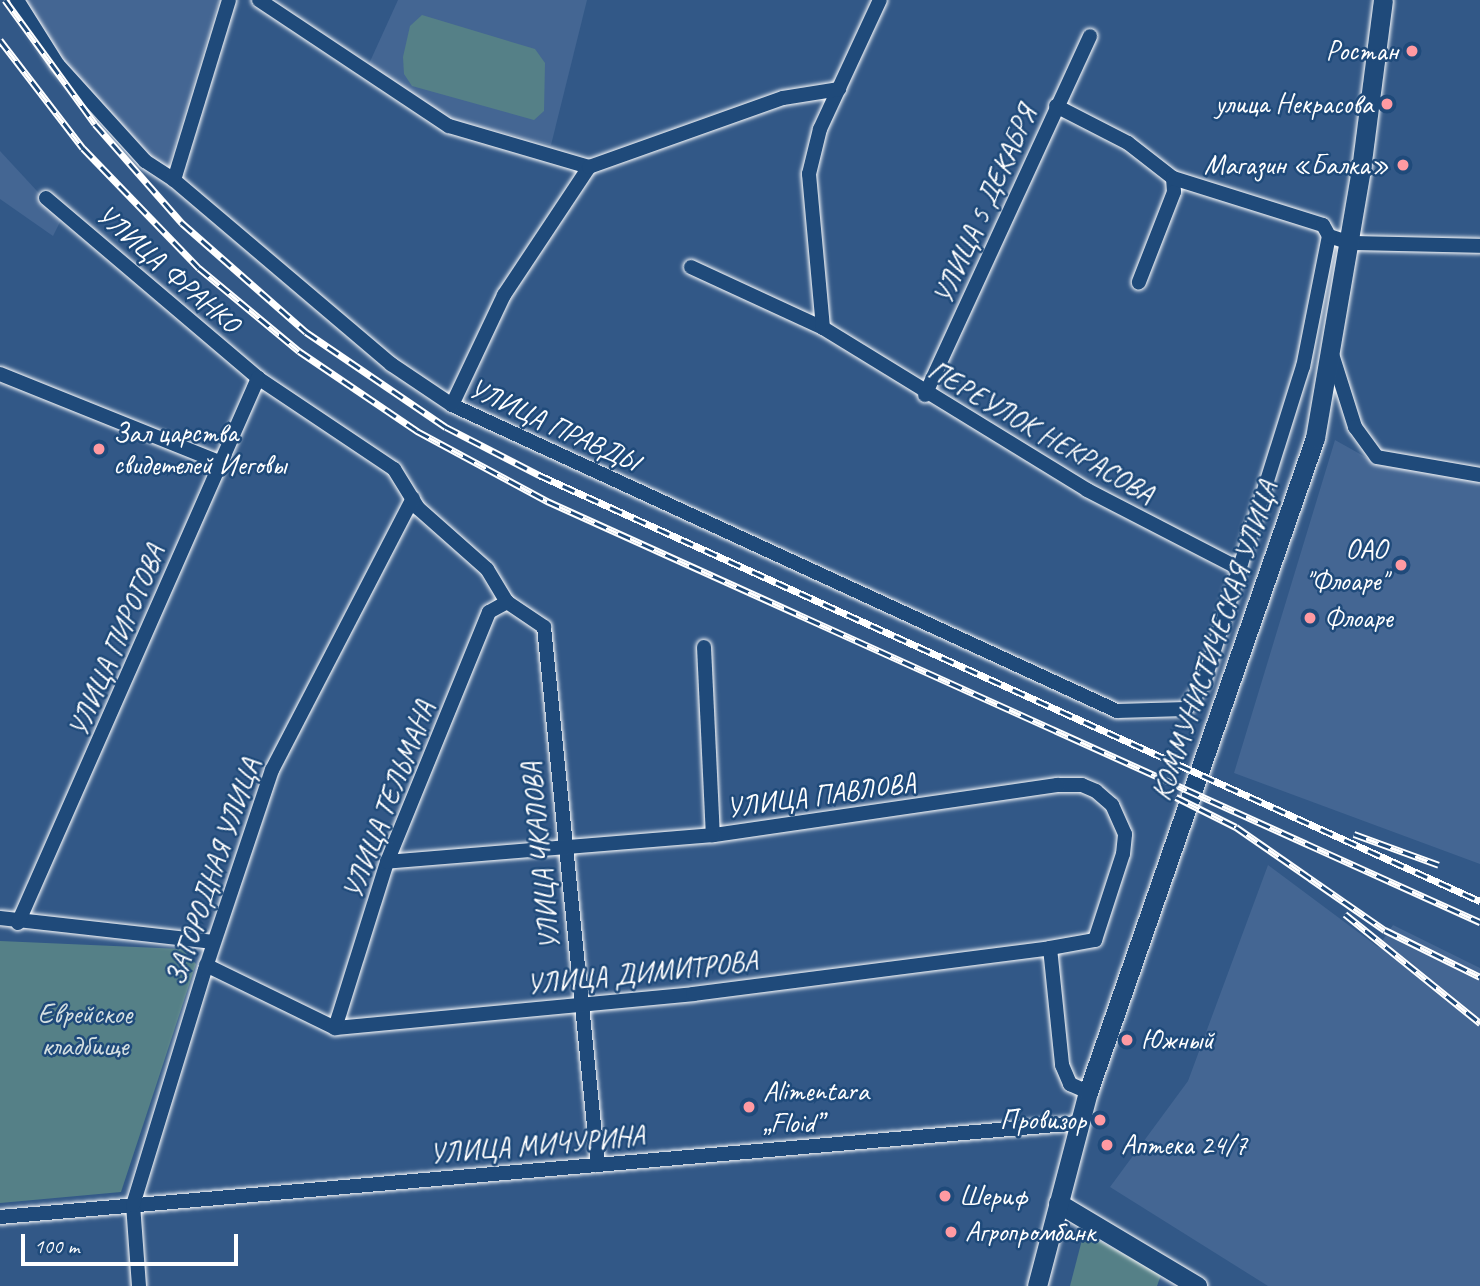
<!DOCTYPE html>
<meta charset="utf-8">
<style>
body{margin:0}
#map{position:relative;width:1480px;height:1286px;overflow:hidden;background:#325887;font-family:Caveat,sans-serif}
div>[style]{position:absolute}
.built>*{inset:0;background:#446693}
.green>*{inset:0;background:#558087}
.roads{filter:drop-shadow(0 0 2px #fff) drop-shadow(0 0 2px #fff)}
.street>*{height:14px;margin:-7px;padding:0 7px;transform-origin:7px;border-radius:7px;background:#1f4a7a}
.secondary>*{height:19px;margin:-9.5px;padding:0 9.5px;transform-origin:9.5px;border-radius:9.5px;background:#1f4a7a}
.rail>*{height:7px;margin-top:-3.5px;transform-origin:0;background:repeating-linear-gradient(90deg,#1f4a7a 0 13px,#fff 0 26px);box-sizing:border-box;border-block:2px solid #fff}
.dots>*{width:19px;height:19px;translate:-50% -50%;box-sizing:border-box;border:4px solid #1f4a7a;border-radius:50%}
span{translate:-50% -50%;white-space:nowrap;text-align:center;line-height:1.15;-webkit-text-stroke:5px #1f4a7a;paint-order:stroke}
.poi-label{font-size:28px;color:#fff}
.right{translate:-100% -50%;text-align:right}
.left{translate:0 -50%;text-align:left}
.street-label{font-size:28px;color:#fff}
.park-label{font-size:28px;color:#d4dfe1}
.scale{position:absolute;left:21px;top:1234px;width:217px;height:32px;box-sizing:border-box;border:4px solid #fff;border-top:0;padding-left:9px;font-size:21px;line-height:24px;white-space:nowrap;color:#fff;-webkit-text-stroke:5px #1f4a7a;paint-order:stroke}
</style>
<div id="map">
<div class="built">
<i style="clip-path:polygon(17px 0,219px 0,166px 175px,58px 65px)"></i>
<i style="clip-path:polygon(398px 0,587px 0,551px 145px,451px 119px,368px 66px)"></i>
<i style="clip-path:polygon(0 151px,62px 218px,53px 236px,0 199px)"></i>
<i style="clip-path:polygon(1335px 440px,1369px 459px,1480px 479px,1480px 864px,1234px 773px)"></i>
<i style="clip-path:polygon(1268px 865px,1378px 947px,1393px 925px,1480px 968px,1480px 1286px,1268px 1286px,1110px 1187px,1188px 1081px)"></i>
</div>
<div class="green">
<i style="clip-path:polygon(422px 15px,535px 49px,545px 63px,544px 111px,534px 120px,412px 86px,404px 74px,403px 57px,410px 26px)"></i>
<i style="clip-path:polygon(0 941px,182px 949px,196px 964px,121px 1192px,0 1203px)"></i>
<i style="clip-path:polygon(1084px 1232px,1161px 1275px,1157px 1286px,1070px 1286px)"></i>
</div>
<div class="roads">
<div class="street">
<i style="left:17px;top:0;width:77px;rotate:57.8deg"></i>
<i style="left:58px;top:65px;width:130px;rotate:47.8deg"></i>
<i style="left:145px;top:161px;width:35px;rotate:33deg"></i>
<i style="left:174px;top:180px;width:285px;rotate:40.3deg"></i>
<i style="left:391px;top:364px;width:73px;rotate:33.9deg"></i>
<i style="left:452px;top:405px;width:732px;rotate:24.71deg"></i>
<i style="left:1117px;top:711px;width:69px;rotate:-1.7deg"></i>
<i style="left:1186px;top:709px;width:32px;rotate:-56deg"></i>
<i style="left:1204px;top:682px;width:330px;rotate:-72.6deg"></i>
<i style="left:1303px;top:367px;width:134px;rotate:-78.8deg"></i>
<i style="left:1329px;top:236px;width:22px;rotate:18deg"></i>
<i style="left:1350px;top:243px;width:130px;rotate:1.3deg"></i>
<i style="left:259px;top:0;width:228px;rotate:33.6deg"></i>
<i style="left:449px;top:126px;width:146px;rotate:16.3deg"></i>
<i style="left:1056px;top:106px;width:81px;rotate:27.2deg"></i>
<i style="left:1128px;top:143px;width:57px;rotate:37.9deg"></i>
<i style="left:1173px;top:178px;width:14px;rotate:86deg"></i>
<i style="left:1174px;top:192px;width:97px;rotate:111.3deg"></i>
<i style="left:1173px;top:178px;width:157px;rotate:17.4deg"></i>
<i style="left:1323px;top:225px;width:13px;rotate:61deg"></i>
<i style="left:174px;top:180px;width:188px;rotate:-73deg"></i>
<i style="left:46px;top:198px;width:278px;rotate:40.3deg"></i>
<i style="left:258px;top:378px;width:164px;rotate:33.8deg"></i>
<i style="left:394px;top:469px;width:46px;rotate:58.4deg"></i>
<i style="left:418px;top:508px;width:92px;rotate:41.5deg"></i>
<i style="left:487px;top:569px;width:39px;rotate:59deg"></i>
<i style="left:691px;top:267px;width:145px;rotate:24.8deg"></i>
<i style="left:823px;top:328px;width:310px;rotate:31.5deg"></i>
<i style="left:1087px;top:490px;width:172px;rotate:27.3deg"></i>
<i style="left:823px;top:328px;width:155px;rotate:-95.2deg"></i>
<i style="left:809px;top:174px;width:46px;rotate:-76.3deg"></i>
<i style="left:820px;top:129px;width:142px;rotate:-65.1deg"></i>
<i style="left:1332px;top:354px;width:77px;rotate:72.5deg"></i>
<i style="left:1355px;top:427px;width:37px;rotate:54deg"></i>
<i style="left:1377px;top:457px;width:105px;rotate:9.9deg"></i>
<i style="left:0;top:374px;width:238px;rotate:21.9deg"></i>
<i style="left:925px;top:395px;width:395px;rotate:-65.3deg"></i>
<i style="left:452px;top:405px;width:122px;rotate:-64.7deg"></i>
<i style="left:504px;top:295px;width:154px;rotate:-56.4deg"></i>
<i style="left:589px;top:167px;width:206px;rotate:-19.6deg"></i>
<i style="left:783px;top:98px;width:57px;rotate:-9.1deg"></i>
<i style="left:507px;top:602px;width:45px;rotate:34deg"></i>
<i style="left:544px;top:627px;width:541px;rotate:84.27deg"></i>
<i style="left:704px;top:647px;width:188px;rotate:87.3deg"></i>
<i style="left:0;top:918px;width:215px;rotate:6.4deg"></i>
<i style="left:18px;top:923px;width:596px;rotate:-66.23deg"></i>
<i style="left:1050px;top:948px;width:118px;rotate:84.1deg"></i>
<i style="left:1062px;top:1065px;width:21px;rotate:67deg"></i>
<i style="left:1070px;top:1084px;width:20px;rotate:24deg"></i>
<i style="left:206px;top:965px;width:144px;rotate:26deg"></i>
<i style="left:335px;top:1028px;width:360px;rotate:-5.4deg"></i>
<i style="left:693px;top:994px;width:360px;rotate:-7.3deg"></i>
<i style="left:1050px;top:948px;width:46px;rotate:-10.1deg"></i>
<i style="left:1095px;top:940px;width:90px;rotate:-72deg"></i>
<i style="left:1123px;top:854px;width:20px;rotate:-84deg"></i>
<i style="left:1125px;top:834px;width:32px;rotate:-114deg"></i>
<i style="left:1112px;top:805px;width:21px;rotate:-139deg"></i>
<i style="left:1096px;top:791px;width:15px;rotate:-157deg"></i>
<i style="left:1082px;top:785px;width:25px;rotate:180deg"></i>
<i style="left:1057px;top:785px;width:348px;rotate:171.7deg"></i>
<i style="left:713px;top:835px;width:327px;rotate:175.3deg"></i>
<i style="left:335px;top:1028px;width:174px;rotate:-72.6deg"></i>
<i style="left:387px;top:862px;width:270px;rotate:-67.8deg"></i>
<i style="left:489px;top:612px;width:21px;rotate:-29deg"></i>
<i style="left:0;top:1217px;width:1083px;rotate:-4.98deg"></i>
<i style="left:139px;top:1286px;width:81px;rotate:-94.2deg"></i>
<i style="left:133px;top:1205px;width:246px;rotate:-73deg"></i>
<i style="left:205px;top:970px;width:211px;rotate:-71.5deg"></i>
<i style="left:272px;top:770px;width:306px;rotate:-62.6deg"></i>
</div>
<div class="secondary">
<i style="left:1058px;top:1203px;width:162px;rotate:30.8deg"></i>
<i style="left:1037px;top:1286px;width:201px;rotate:-75.3deg"></i>
<i style="left:1088px;top:1092px;width:692px;rotate:-70.86deg"></i>
<i style="left:1315px;top:438px;width:273px;rotate:-80.3deg"></i>
<i style="left:1361px;top:169px;width:170px;rotate:-82.6deg"></i>
</div>
</div>
<div class="rail">
<i style="left:5px;top:0;width:153px;rotate:54deg"></i>
<i style="left:95px;top:124px;width:132px;rotate:48.7deg"></i>
<i style="left:182px;top:223px;width:165px;rotate:41.3deg"></i>
<i style="left:306px;top:332px;width:169px;rotate:34.2deg"></i>
<i style="left:446px;top:427px;width:105px;rotate:27.3deg"></i>
<i style="left:539px;top:475px;width:1033px;rotate:24.36deg"></i>
<i style="left:0;top:40px;width:136px;rotate:52.5deg"></i>
<i style="left:83px;top:148px;width:167px;rotate:46deg"></i>
<i style="left:199px;top:268px;width:130px;rotate:39.7deg"></i>
<i style="left:299px;top:351px;width:143px;rotate:34.1deg"></i>
<i style="left:417px;top:431px;width:148px;rotate:28.3deg"></i>
<i style="left:547px;top:501px;width:1024px;rotate:24.29deg"></i>
<i style="left:1176px;top:797px;width:67px;rotate:26.6deg"></i>
<i style="left:1236px;top:827px;width:181px;rotate:34.7deg"></i>
<i style="left:1385px;top:930px;width:106px;rotate:26.3deg"></i>
<i style="left:1354px;top:834px;width:90px;rotate:20deg"></i>
<i style="left:1345px;top:914px;width:174px;rotate:38.9deg"></i>
</div>
<div class="dots">
<i style="left:1412px;top:51px;background:#ff9aa2"></i>
<i style="left:1387px;top:104px;background:#ff9aa2"></i>
<i style="left:1403px;top:165px;background:#ff9aa2"></i>
<i style="left:99px;top:449px;background:#ff9aa2"></i>
<i style="left:1401px;top:565px;background:#ff9aa2"></i>
<i style="left:1310px;top:618px;background:#ff9aa2"></i>
<i style="left:1127px;top:1040px;background:#ff9aa2"></i>
<i style="left:749px;top:1107px;background:#ff9aa2"></i>
<i style="left:1100px;top:1120px;background:#ff9aa2"></i>
<i style="left:1107px;top:1145px;background:#ff9aa2"></i>
<i style="left:945px;top:1196px;background:#ff9aa2"></i>
<i style="left:951px;top:1232px;background:#ff9aa2"></i>
</div>
<div class="poi-label">
<span class="right" style="left:1398px;top:51px">Ростан</span>
<span class="right" style="left:1373px;top:104px">улица Некрасова</span>
<span class="right" style="left:1389px;top:165px">Магазин «Балка»</span>
<span class="left" style="left:113px;top:449px">Зал царства<br>свидетелей Иеговы</span>
<span class="right" style="left:1387px;top:565px">ОАО<br>"Флоаре"</span>
<span class="left" style="left:1324px;top:618px">Флоаре</span>
<span class="left" style="left:1141px;top:1040px">Южный</span>
<span class="left" style="left:763px;top:1107px">Alimentara<br>„Floid”</span>
<span class="right" style="left:1086px;top:1120px">Провизор</span>
<span class="left" style="left:1121px;top:1145px">Аптека 24/7</span>
<span class="left" style="left:959px;top:1196px">Шериф</span>
<span class="left" style="left:965px;top:1232px">Агропромбанк</span>
</div>
<div class="street-label">
<span style="left:985px;top:205px;rotate:-66deg">УЛИЦА 5 ДЕКАБРЯ</span>
<span style="left:168px;top:269px;rotate:41deg">УЛИЦА ФРАНКО</span>
<span style="left:554px;top:425px;rotate:25deg">УЛИЦА ПРАВДЫ</span>
<span style="left:1041px;top:432px;rotate:30deg">ПЕРЕУЛОК НЕКРАСОВА</span>
<span style="left:117px;top:641px;rotate:-67deg">УЛИЦА ПИРОГОВА</span>
<span style="left:1215px;top:641px;rotate:-71deg">КОММУНИСТИЧЕСКАЯ УЛИЦА</span>
<span style="left:821px;top:795px;rotate:-8deg">УЛИЦА ПАВЛОВА</span>
<span style="left:389px;top:800px;rotate:-69deg">УЛИЦА ТЕЛЬМАНА</span>
<span style="left:541px;top:856px;rotate:-96deg">УЛИЦА ЧКАЛОВА</span>
<span style="left:213px;top:872px;rotate:-71deg">ЗАГОРОДНАЯ УЛИЦА</span>
<span style="left:642px;top:973px;rotate:-6deg">УЛИЦА ДИМИТРОВА</span>
<span style="left:537px;top:1145px;rotate:-5deg">УЛИЦА МИЧУРИНА</span>
</div>
<div class="park-label">
<span style="left:85px;top:1030px">Еврейское<br>кладбище</span>
</div>
<div class="scale">100 m</div>
</div>
